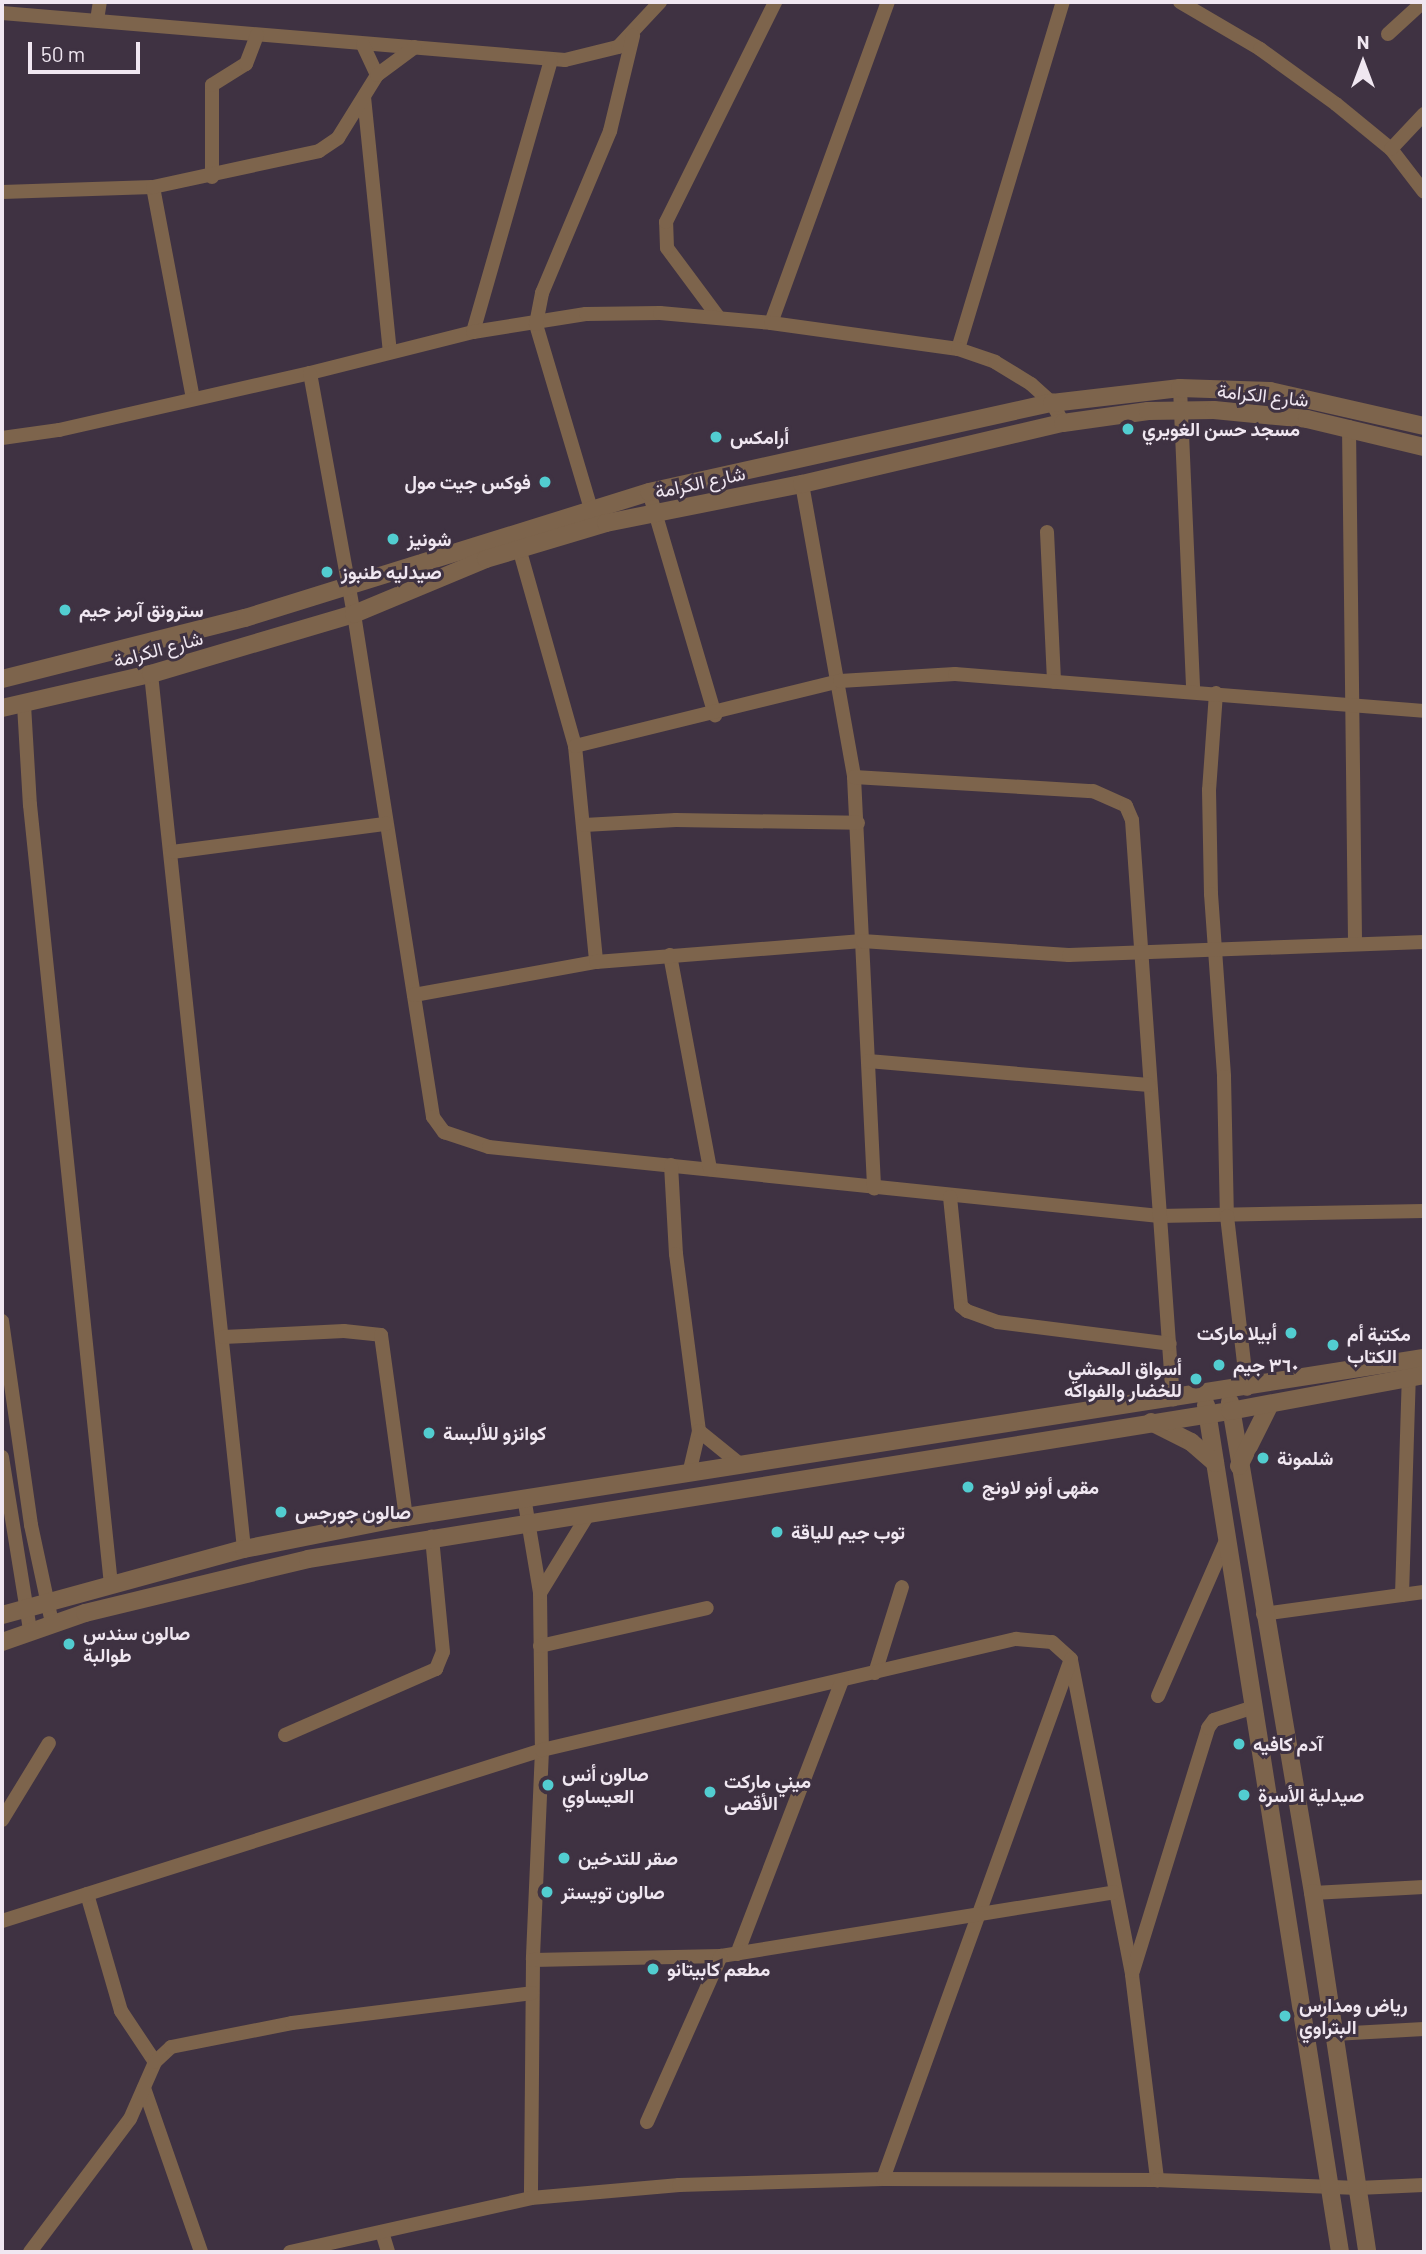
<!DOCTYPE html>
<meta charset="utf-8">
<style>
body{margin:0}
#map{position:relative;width:1426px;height:2254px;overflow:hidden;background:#3f3242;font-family:Barlow,Vazirmatn,sans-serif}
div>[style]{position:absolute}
.minor>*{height:14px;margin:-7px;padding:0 7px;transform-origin:7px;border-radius:7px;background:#7d644c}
.tertiary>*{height:18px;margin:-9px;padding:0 9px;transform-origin:9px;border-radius:9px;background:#7d644c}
.dots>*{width:19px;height:19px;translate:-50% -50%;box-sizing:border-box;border:4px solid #3f3242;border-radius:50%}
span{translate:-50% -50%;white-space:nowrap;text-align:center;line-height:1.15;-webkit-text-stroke:6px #3f3242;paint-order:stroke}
.street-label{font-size:19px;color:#f0e7f1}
.poi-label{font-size:19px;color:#f0e7f1;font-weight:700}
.left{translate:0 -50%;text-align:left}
.right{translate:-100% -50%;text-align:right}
.frame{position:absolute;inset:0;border:4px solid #f0e7f1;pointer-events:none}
.north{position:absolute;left:1328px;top:28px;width:70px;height:70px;-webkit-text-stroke:5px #3f3242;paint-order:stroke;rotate:0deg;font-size:19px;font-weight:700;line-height:28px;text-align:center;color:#f0e7f1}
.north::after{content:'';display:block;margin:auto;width:24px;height:32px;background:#f0e7f1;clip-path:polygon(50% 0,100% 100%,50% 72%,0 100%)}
.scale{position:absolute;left:28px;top:42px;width:112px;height:32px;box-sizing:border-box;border:4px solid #f0e7f1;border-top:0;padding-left:9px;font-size:21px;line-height:24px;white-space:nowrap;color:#f0e7f1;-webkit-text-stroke:5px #3f3242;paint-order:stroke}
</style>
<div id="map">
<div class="minor">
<i style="left:1180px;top:2px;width:93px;rotate:30.4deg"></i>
<i style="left:1260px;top:49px;width:94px;rotate:35.9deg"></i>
<i style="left:1336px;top:104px;width:71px;rotate:39.3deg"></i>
<i style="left:1391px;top:149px;width:54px;rotate:52.5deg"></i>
<i style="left:2px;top:13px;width:565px;rotate:4.77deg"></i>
<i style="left:565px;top:60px;width:55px;rotate:-13.8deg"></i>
<i style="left:618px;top:47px;width:62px;rotate:-47deg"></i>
<i style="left:97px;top:20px;width:18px;rotate:-81deg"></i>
<i style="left:1388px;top:34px;width:47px;rotate:-42.4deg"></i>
<i style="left:363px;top:45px;width:33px;rotate:65deg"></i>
<i style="left:364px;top:97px;width:255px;rotate:84.2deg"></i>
<i style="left:1391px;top:149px;width:48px;rotate:-46.7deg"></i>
<i style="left:212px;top:177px;width:92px;rotate:-90deg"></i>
<i style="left:212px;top:85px;width:40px;rotate:-32deg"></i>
<i style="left:246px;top:64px;width:31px;rotate:-69deg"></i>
<i style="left:153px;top:187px;width:215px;rotate:79.3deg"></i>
<i style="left:2px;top:192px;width:151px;rotate:-1.9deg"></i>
<i style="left:153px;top:187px;width:170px;rotate:-12.2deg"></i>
<i style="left:319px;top:151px;width:23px;rotate:-34deg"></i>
<i style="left:338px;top:138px;width:74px;rotate:-58.2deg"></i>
<i style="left:377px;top:75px;width:47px;rotate:-36.4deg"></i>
<i style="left:719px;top:318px;width:87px;rotate:-126.6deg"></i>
<i style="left:667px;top:248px;width:26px;rotate:-92deg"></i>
<i style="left:666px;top:222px;width:246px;rotate:-63.6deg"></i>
<i style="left:771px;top:323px;width:342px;rotate:-70deg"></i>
<i style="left:473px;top:332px;width:283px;rotate:-74deg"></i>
<i style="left:958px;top:349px;width:363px;rotate:-73.2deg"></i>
<i style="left:310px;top:373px;width:168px;rotate:-14.1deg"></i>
<i style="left:473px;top:332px;width:114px;rotate:-9.1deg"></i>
<i style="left:586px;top:314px;width:74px;rotate:-0.8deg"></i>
<i style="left:660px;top:313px;width:111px;rotate:5.1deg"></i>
<i style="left:771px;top:323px;width:189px;rotate:7.9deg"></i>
<i style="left:958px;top:349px;width:39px;rotate:19deg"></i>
<i style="left:995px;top:362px;width:42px;rotate:31.4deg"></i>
<i style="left:1031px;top:384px;width:28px;rotate:42deg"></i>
<i style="left:1052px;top:403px;width:23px;rotate:61deg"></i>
<i style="left:1180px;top:388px;width:303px;rotate:87.5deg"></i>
<i style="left:1349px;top:427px;width:515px;rotate:89.33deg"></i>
<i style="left:2px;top:438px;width:58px;rotate:-8deg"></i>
<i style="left:59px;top:430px;width:257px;rotate:-12.8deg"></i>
<i style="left:310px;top:373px;width:245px;rotate:79.7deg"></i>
<i style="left:354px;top:614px;width:509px;rotate:81.07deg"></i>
<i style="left:433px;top:1117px;width:19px;rotate:54deg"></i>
<i style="left:444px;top:1132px;width:47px;rotate:18.4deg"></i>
<i style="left:489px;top:1147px;width:674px;rotate:5.88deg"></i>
<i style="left:1159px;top:1216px;width:265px;rotate:-1.1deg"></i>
<i style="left:802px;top:484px;width:298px;rotate:79.9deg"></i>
<i style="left:854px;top:777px;width:412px;rotate:87.2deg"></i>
<i style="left:649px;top:492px;width:233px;rotate:73.5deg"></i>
<i style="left:591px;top:509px;width:193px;rotate:-106.6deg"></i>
<i style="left:536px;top:324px;width:32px;rotate:-79deg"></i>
<i style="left:542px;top:293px;width:176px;rotate:-67.2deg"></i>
<i style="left:610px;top:131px;width:98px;rotate:-76.4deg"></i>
<i style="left:1047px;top:532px;width:150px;rotate:87.3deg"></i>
<i style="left:519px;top:548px;width:206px;rotate:74.2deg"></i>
<i style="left:575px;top:746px;width:217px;rotate:84.4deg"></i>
<i style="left:151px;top:674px;width:880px;rotate:83.93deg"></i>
<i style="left:1216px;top:693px;width:97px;rotate:94.1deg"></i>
<i style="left:1209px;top:790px;width:104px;rotate:88.9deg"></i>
<i style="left:1211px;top:894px;width:183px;rotate:85.9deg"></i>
<i style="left:1224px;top:1077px;width:139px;rotate:88.8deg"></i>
<i style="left:1227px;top:1216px;width:174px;rotate:83.4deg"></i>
<i style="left:24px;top:705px;width:100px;rotate:86.6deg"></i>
<i style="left:30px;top:805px;width:784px;rotate:84.07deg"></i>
<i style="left:575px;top:746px;width:273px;rotate:-13.8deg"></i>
<i style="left:840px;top:681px;width:115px;rotate:-3.5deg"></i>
<i style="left:955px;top:674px;width:470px;rotate:4.5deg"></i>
<i style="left:854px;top:777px;width:239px;rotate:3.4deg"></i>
<i style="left:1093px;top:791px;width:36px;rotate:24deg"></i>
<i style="left:1126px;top:806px;width:15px;rotate:67deg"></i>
<i style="left:1132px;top:820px;width:581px;rotate:85.96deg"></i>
<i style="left:584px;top:825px;width:92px;rotate:-3.1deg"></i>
<i style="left:676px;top:820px;width:182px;rotate:0.9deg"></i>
<i style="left:172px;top:852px;width:216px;rotate:-7.5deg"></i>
<i style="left:670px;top:955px;width:218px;rotate:79.4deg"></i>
<i style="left:414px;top:995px;width:185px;rotate:-10.3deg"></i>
<i style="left:596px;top:962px;width:267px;rotate:-4.5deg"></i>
<i style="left:862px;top:941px;width:207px;rotate:3.9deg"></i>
<i style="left:1069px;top:955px;width:355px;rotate:-2.1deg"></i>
<i style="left:868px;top:1061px;width:282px;rotate:4.9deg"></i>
<i style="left:671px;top:1165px;width:89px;rotate:86.8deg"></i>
<i style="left:676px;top:1254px;width:178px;rotate:82.6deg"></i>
<i style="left:699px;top:1431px;width:44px;rotate:103.1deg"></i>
<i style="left:950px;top:1197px;width:110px;rotate:84.2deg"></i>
<i style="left:961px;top:1306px;width:8px;rotate:40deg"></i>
<i style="left:967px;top:1311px;width:32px;rotate:20deg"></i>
<i style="left:997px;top:1322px;width:174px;rotate:7.2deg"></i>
<i style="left:2px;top:1321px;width:206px;rotate:81.9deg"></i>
<i style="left:31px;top:1525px;width:100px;rotate:77.9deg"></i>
<i style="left:223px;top:1337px;width:121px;rotate:-2.8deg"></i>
<i style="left:344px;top:1331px;width:37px;rotate:6deg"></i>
<i style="left:381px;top:1335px;width:184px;rotate:82.2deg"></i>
<i style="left:699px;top:1431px;width:54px;rotate:39deg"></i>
<i style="left:2px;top:1457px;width:175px;rotate:80.8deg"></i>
<i style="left:524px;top:1497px;width:97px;rotate:80.5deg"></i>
<i style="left:540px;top:1593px;width:157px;rotate:89.3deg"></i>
<i style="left:542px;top:1750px;width:210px;rotate:92.5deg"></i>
<i style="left:533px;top:1960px;width:238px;rotate:90.5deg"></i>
<i style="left:540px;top:1593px;width:94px;rotate:-58.5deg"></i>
<i style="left:1402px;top:1595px;width:218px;rotate:-88.2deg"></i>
<i style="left:1263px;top:1614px;width:162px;rotate:-7.8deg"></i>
<i style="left:540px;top:1646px;width:171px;rotate:-12.8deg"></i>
<i style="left:1071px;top:1660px;width:321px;rotate:79deg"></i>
<i style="left:1132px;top:1975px;width:207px;rotate:83deg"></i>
<i style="left:875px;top:1673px;width:90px;rotate:-72.6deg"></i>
<i style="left:1158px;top:1696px;width:167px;rotate:-66.4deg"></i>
<i style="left:285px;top:1735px;width:165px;rotate:-23.6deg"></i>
<i style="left:436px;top:1669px;width:18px;rotate:-68deg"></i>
<i style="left:443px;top:1652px;width:116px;rotate:-95.5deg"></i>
<i style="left:2px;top:1820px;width:90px;rotate:-58.6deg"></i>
<i style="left:1313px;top:1893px;width:111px;rotate:-3.1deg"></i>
<i style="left:87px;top:1894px;width:122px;rotate:73.8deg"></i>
<i style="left:121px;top:2011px;width:61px;rotate:56.3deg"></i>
<i style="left:2px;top:1921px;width:566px;rotate:-17.57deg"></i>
<i style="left:542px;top:1750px;width:487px;rotate:-13.2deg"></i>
<i style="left:1016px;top:1639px;width:36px;rotate:5deg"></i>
<i style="left:1052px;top:1642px;width:25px;rotate:42deg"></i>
<i style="left:1071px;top:1659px;width:553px;rotate:109.88deg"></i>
<i style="left:737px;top:1954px;width:292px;rotate:-69deg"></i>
<i style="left:533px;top:1960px;width:188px;rotate:-1.2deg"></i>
<i style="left:721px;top:1956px;width:398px;rotate:-9.2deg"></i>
<i style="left:1133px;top:1971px;width:254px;rotate:-72.8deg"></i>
<i style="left:1208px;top:1728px;width:10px;rotate:-53deg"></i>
<i style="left:1214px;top:1720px;width:42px;rotate:-18deg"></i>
<i style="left:1334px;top:2034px;width:90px;rotate:-3.2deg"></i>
<i style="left:144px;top:2088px;width:174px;rotate:70.8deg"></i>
<i style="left:647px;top:2122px;width:182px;rotate:-66deg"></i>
<i style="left:382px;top:2232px;width:21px;rotate:73deg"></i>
<i style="left:30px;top:2252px;width:166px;rotate:-53.1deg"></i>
<i style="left:130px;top:2119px;width:62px;rotate:-66.3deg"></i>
<i style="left:155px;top:2062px;width:22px;rotate:-43deg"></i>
<i style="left:171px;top:2047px;width:123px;rotate:-11.2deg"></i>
<i style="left:292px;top:2023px;width:242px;rotate:-7.1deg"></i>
<i style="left:290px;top:2252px;width:247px;rotate:-12.6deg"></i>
<i style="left:531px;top:2198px;width:149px;rotate:-5deg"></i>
<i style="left:679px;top:2185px;width:204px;rotate:-1.7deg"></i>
<i style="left:883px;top:2179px;width:274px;rotate:0.2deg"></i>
<i style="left:1157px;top:2180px;width:201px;rotate:2.3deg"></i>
<i style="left:1358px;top:2188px;width:66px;rotate:-2.6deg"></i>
</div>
<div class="tertiary">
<i style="left:2px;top:679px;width:251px;rotate:-14.1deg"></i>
<i style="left:245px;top:618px;width:423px;rotate:-17.3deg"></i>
<i style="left:649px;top:492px;width:413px;rotate:-12.5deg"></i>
<i style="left:1052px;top:403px;width:129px;rotate:-6.7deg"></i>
<i style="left:1180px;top:388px;width:90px;rotate:1.9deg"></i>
<i style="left:1270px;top:391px;width:158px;rotate:12.8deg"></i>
<i style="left:2px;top:708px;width:153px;rotate:-12.9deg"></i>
<i style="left:151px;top:674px;width:212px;rotate:-16.5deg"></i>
<i style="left:354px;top:614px;width:143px;rotate:-22.6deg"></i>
<i style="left:486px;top:559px;width:125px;rotate:-16.7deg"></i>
<i style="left:606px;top:523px;width:200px;rotate:-11.3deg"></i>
<i style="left:802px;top:484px;width:268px;rotate:-13.2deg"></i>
<i style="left:1063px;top:423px;width:86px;rotate:-8deg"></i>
<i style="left:1148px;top:411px;width:66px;rotate:-0.9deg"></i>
<i style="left:1214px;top:410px;width:93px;rotate:5.5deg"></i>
<i style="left:1307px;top:419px;width:120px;rotate:13.5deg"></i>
<i style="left:1230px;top:1402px;width:498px;rotate:80.4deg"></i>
<i style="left:1313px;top:1893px;width:363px;rotate:81.4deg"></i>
<i style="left:1206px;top:1405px;width:858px;rotate:81.01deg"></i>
<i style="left:1151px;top:1422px;width:45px;rotate:26.6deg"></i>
<i style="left:1191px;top:1442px;width:32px;rotate:41deg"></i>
<i style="left:1239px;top:1466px;width:69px;rotate:-63.4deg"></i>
<i style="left:2px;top:1615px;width:251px;rotate:-15.3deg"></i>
<i style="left:244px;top:1549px;width:165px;rotate:-11.2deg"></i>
<i style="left:406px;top:1517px;width:1030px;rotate:-8.88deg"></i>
<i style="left:2px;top:1642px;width:88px;rotate:-19.3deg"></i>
<i style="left:85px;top:1613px;width:229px;rotate:-13.6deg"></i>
<i style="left:308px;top:1559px;width:934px;rotate:-9.12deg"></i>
<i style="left:1230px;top:1411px;width:197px;rotate:-10.5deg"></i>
</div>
<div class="dots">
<i style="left:1128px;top:429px;background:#52cdd0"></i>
<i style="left:716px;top:437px;background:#52cdd0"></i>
<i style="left:545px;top:482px;background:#52cdd0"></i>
<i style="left:393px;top:539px;background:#52cdd0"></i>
<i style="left:327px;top:572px;background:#52cdd0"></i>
<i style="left:65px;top:610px;background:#52cdd0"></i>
<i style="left:1291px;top:1333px;background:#52cdd0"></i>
<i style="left:1333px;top:1345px;background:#52cdd0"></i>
<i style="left:1219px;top:1365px;background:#52cdd0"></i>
<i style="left:1196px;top:1379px;background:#52cdd0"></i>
<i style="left:429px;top:1433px;background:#52cdd0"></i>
<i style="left:1263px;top:1458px;background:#52cdd0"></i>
<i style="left:968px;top:1487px;background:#52cdd0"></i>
<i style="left:281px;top:1512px;background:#52cdd0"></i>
<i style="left:777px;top:1532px;background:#52cdd0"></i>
<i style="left:69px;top:1644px;background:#52cdd0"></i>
<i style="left:1239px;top:1744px;background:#52cdd0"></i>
<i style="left:548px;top:1785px;background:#52cdd0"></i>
<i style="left:710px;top:1792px;background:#52cdd0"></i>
<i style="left:1244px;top:1795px;background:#52cdd0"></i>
<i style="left:564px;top:1858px;background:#52cdd0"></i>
<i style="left:547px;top:1892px;background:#52cdd0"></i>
<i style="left:653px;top:1969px;background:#52cdd0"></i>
<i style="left:1285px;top:2016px;background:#52cdd0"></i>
</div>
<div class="street-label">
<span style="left:1263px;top:395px;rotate:6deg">شارع الكرامة</span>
<span style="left:700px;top:482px;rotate:-12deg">شارع الكرامة</span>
<span style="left:158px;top:649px;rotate:-15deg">شارع الكرامة</span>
</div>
<div class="poi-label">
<span class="left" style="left:1142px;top:429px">مسجد حسن الغويري</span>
<span class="left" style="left:730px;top:437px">أرامكس</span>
<span class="right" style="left:531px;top:482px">فوكس جيت مول</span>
<span class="left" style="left:407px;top:539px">شونيز</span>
<span class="left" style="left:341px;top:572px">صيدليه طنبوز</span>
<span class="left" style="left:79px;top:610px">سترونق آرمز جيم</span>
<span class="right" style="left:1277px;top:1333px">أبيلا ماركت</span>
<span class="left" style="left:1347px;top:1345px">مكتبة أم<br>الكتاب</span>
<span class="left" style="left:1233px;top:1365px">٣٦٠ جيم</span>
<span class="right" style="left:1182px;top:1379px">أسواق المحشي<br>للخضار والفواكه</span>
<span class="left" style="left:443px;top:1433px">كوانزو للألبسة</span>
<span class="left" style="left:1277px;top:1458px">شلمونة</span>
<span class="left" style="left:982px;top:1487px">مقهى أونو لاونج</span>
<span class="left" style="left:295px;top:1512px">صالون جورجس</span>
<span class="left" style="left:791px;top:1532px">توب جيم للياقة</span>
<span class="left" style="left:83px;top:1644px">صالون سندس<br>طوالبة</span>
<span class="left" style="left:1253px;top:1744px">آدم كافيه</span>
<span class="left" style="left:562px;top:1785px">صالون أنس<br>العيساوي</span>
<span class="left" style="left:724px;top:1792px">ميني ماركت<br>الأقصى</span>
<span class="left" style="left:1258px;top:1795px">صيدلية الأسرة</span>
<span class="left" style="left:578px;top:1858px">صقر للتدخين</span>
<span class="left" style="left:561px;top:1892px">صالون تويستر</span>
<span class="left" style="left:667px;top:1969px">مطعم كابيتانو</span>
<span class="left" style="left:1299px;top:2016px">رياض ومدارس<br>البتراوي</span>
</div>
<div class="frame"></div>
<div class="north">N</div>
<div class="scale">50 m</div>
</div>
